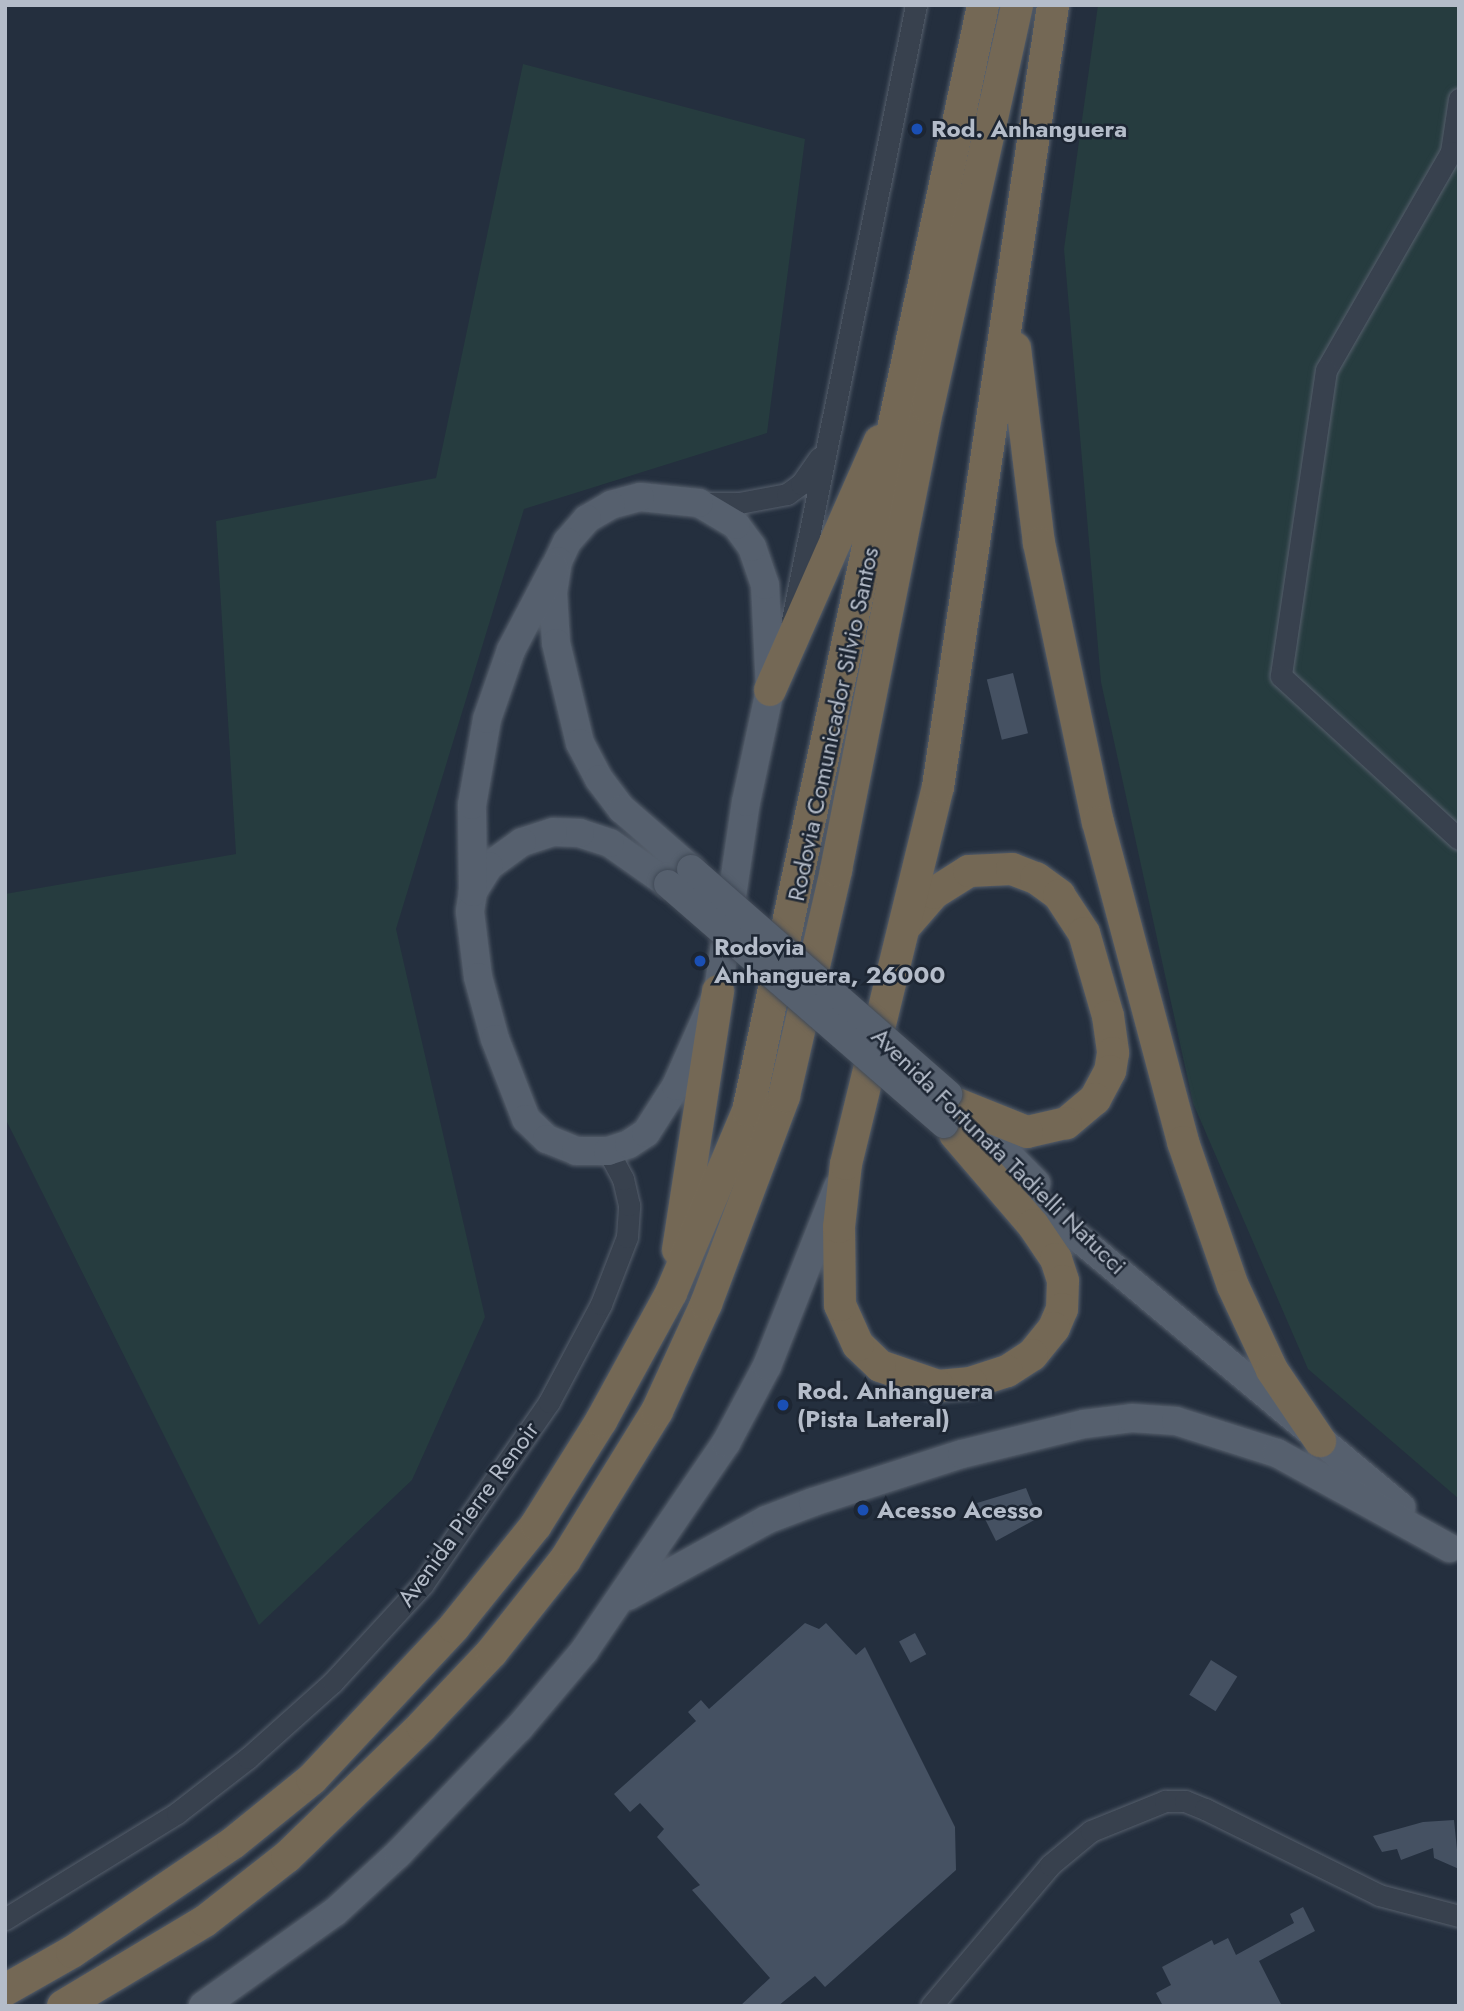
<!DOCTYPE html>
<style>
body{margin:0}
#map{position:relative;width:1464px;height:2011px;overflow:hidden;background:#242f3e;font-family:Jost,sans-serif}
div>[style]{position:absolute}
.green>*{inset:0;background:#263c3f}
.building>*{inset:0;background:#455162;transform-origin:0 0}
.roads{filter:drop-shadow(0 0 2px #565f6c) drop-shadow(0 0 2px #565f6c)}
.minor>*{height:21px;margin:-10.5px;padding:0 10.5px;transform-origin:10.5px;border-radius:10.5px;background:#38414e}
.major>*{height:28px;margin:-14px;padding:0 14px;transform-origin:14px;border-radius:14px;background:#56606e}
.highway>*{height:32px;margin:-16px;padding:0 16px;transform-origin:16px;border-radius:16px;background:#746855}
.bridges{filter:drop-shadow(0 0 2px #414a57) drop-shadow(0 0 2px #414a57)}
.major-bridge>*{height:28px;margin:-14px;padding:0 14px;transform-origin:14px;border-radius:14px;background:#56606e}
.dots>*{width:19px;height:19px;translate:-50% -50%;box-sizing:border-box;border:4px solid #1d2633;border-radius:50%}
span{translate:-50% -50%;white-space:nowrap;text-align:center;line-height:1.15;-webkit-text-stroke:5px #1d2633;paint-order:stroke}
.poi-label{font-size:24px;color:#b4bcc9;font-weight:700}
.left{translate:0 -50%;text-align:left}
.street-label{font-size:24px;color:#b4bcc9}
.frame{position:absolute;inset:0;border:7px solid #b4bcc9;pointer-events:none}
</style>
<div id="map">
<div class="green">
<i style="clip-path:polygon(1098px 5px,1459px 5px,1459px 1499px,1308px 1369px,1193px 1103px,1101px 682px,1064px 249px)"></i>
<i style="clip-path:polygon(523px 64px,805px 139px,767px 433px,524px 509px,396px 929px,485px 1317px,412px 1480px,259px 1625px,5px 1118px,5px 894px,236px 854px,216px 521px,436px 478px)"></i>
</div>
<div class="building">
<i style="left:1013px;top:673px;width:62px;height:27px;rotate:76deg"></i>
<i style="clip-path:polygon(1026px 1488px,1038px 1518px,996px 1541px,977px 1503px)"></i>
<i style="clip-path:polygon(805px 1623px,819px 1629px,826px 1623px,856px 1655px,865px 1647px,955px 1827px,956px 1870px,825px 1987px,815px 1976px,778px 2006px,740px 2006px,770px 1978px,692px 1890px,700px 1885px,657px 1837px,664px 1829px,640px 1803px,630px 1812px,614px 1794px,696px 1721px,688px 1712px,701px 1700px,709px 1709px)"></i>
<i style="left:915px;top:1633px;width:24px;height:18px;rotate:62deg"></i>
<i style="left:1211px;top:1660px;width:31px;height:41px;rotate:32deg"></i>
<i style="clip-path:polygon(1454px 1820px,1459px 1869px,1434px 1858px,1433px 1848px,1401px 1860px,1397px 1849px,1382px 1852px,1373px 1836px,1423px 1822px)"></i>
<i style="clip-path:polygon(1303px 1907px,1315px 1931px,1259px 1961px,1282px 2006px,1163px 2006px,1156px 1993px,1171px 1985px,1162px 1967px,1212px 1940px,1214px 1945px,1228px 1938px,1236px 1955px,1294px 1923px,1290px 1914px)"></i>
</div>
<div class="roads">
<div class="minor">
<i style="left:1459px;top:99px;width:54px;rotate:98.6deg"></i>
<i style="left:1451px;top:152px;width:251px;rotate:119.8deg"></i>
<i style="left:1326px;top:370px;width:309px;rotate:98.4deg"></i>
<i style="left:1281px;top:676px;width:241px;rotate:42.5deg"></i>
<i style="left:699px;top:503px;width:40px"></i>
<i style="left:739px;top:503px;width:49px;rotate:-10.6deg"></i>
<i style="left:787px;top:494px;width:17px;rotate:-36deg"></i>
<i style="left:801px;top:484px;width:32px;rotate:-55deg"></i>
<i style="left:792px;top:620px;width:627px;rotate:-78.6deg"></i>
<i style="left:5px;top:1919px;width:202px;rotate:-31.6deg"></i>
<i style="left:177px;top:1813px;width:90px;rotate:-37.8deg"></i>
<i style="left:248px;top:1758px;width:114px;rotate:-41.8deg"></i>
<i style="left:333px;top:1682px;width:133px;rotate:-47.4deg"></i>
<i style="left:423px;top:1584px;width:221px;rotate:-55.3deg"></i>
<i style="left:549px;top:1402px;width:111px;rotate:-62deg"></i>
<i style="left:601px;top:1304px;width:72px;rotate:-68.8deg"></i>
<i style="left:627px;top:1237px;width:32px;rotate:-86deg"></i>
<i style="left:629px;top:1205px;width:27px;rotate:-103deg"></i>
<i style="left:623px;top:1179px;width:32px;rotate:-118deg"></i>
<i style="left:931px;top:2006px;width:185px;rotate:-49.8deg"></i>
<i style="left:1050px;top:1865px;width:53px;rotate:-39.7deg"></i>
<i style="left:1091px;top:1831px;width:80px;rotate:-22.1deg"></i>
<i style="left:1165px;top:1801px;width:20px"></i>
<i style="left:1185px;top:1801px;width:22px;rotate:22deg"></i>
<i style="left:1205px;top:1809px;width:194px;rotate:26.3deg"></i>
<i style="left:1379px;top:1895px;width:83px;rotate:14.7deg"></i>
</div>
<div class="major">
<i style="left:668px;top:884px;width:71px;rotate:-144.7deg"></i>
<i style="left:610px;top:843px;width:32px;rotate:-162deg"></i>
<i style="left:580px;top:833px;width:27px;rotate:-178deg"></i>
<i style="left:553px;top:832px;width:33px;rotate:162deg"></i>
<i style="left:522px;top:842px;width:41px;rotate:144deg"></i>
<i style="left:489px;top:866px;width:31px;rotate:122deg"></i>
<i style="left:473px;top:892px;width:20px;rotate:99deg"></i>
<i style="left:470px;top:912px;width:65px;rotate:83deg"></i>
<i style="left:478px;top:977px;width:64px;rotate:74.7deg"></i>
<i style="left:495px;top:1039px;width:86px;rotate:68.8deg"></i>
<i style="left:526px;top:1119px;width:29px;rotate:44deg"></i>
<i style="left:547px;top:1139px;width:31px;rotate:22deg"></i>
<i style="left:576px;top:1151px;width:32px"></i>
<i style="left:608px;top:1151px;width:22px;rotate:-18deg"></i>
<i style="left:629px;top:1144px;width:20px;rotate:-33deg"></i>
<i style="left:646px;top:1133px;width:56px;rotate:-57.4deg"></i>
<i style="left:676px;top:1086px;width:104px;rotate:-66.1deg"></i>
<i style="left:718px;top:991px;width:191px;rotate:-81.6deg"></i>
<i style="left:746px;top:802px;width:115px;rotate:-77.9deg"></i>
<i style="left:770px;top:690px;width:105px;rotate:-92.7deg"></i>
<i style="left:765px;top:585px;width:40px;rotate:-108.9deg"></i>
<i style="left:752px;top:547px;width:27px;rotate:-126deg"></i>
<i style="left:736px;top:525px;width:43px;rotate:-149.3deg"></i>
<i style="left:699px;top:503px;width:59px;rotate:-174.2deg"></i>
<i style="left:640px;top:497px;width:30px;rotate:165deg"></i>
<i style="left:611px;top:505px;width:28px;rotate:150deg"></i>
<i style="left:587px;top:519px;width:30px;rotate:131deg"></i>
<i style="left:567px;top:542px;width:21px;rotate:115deg"></i>
<i style="left:558px;top:561px;width:31px;rotate:99deg"></i>
<i style="left:553px;top:592px;width:51px;rotate:86.6deg"></i>
<i style="left:556px;top:643px;width:103px;rotate:76.5deg"></i>
<i style="left:580px;top:743px;width:41px;rotate:62.2deg"></i>
<i style="left:599px;top:779px;width:38px;rotate:53deg"></i>
<i style="left:622px;top:809px;width:91px;rotate:41deg"></i>
<i style="left:473px;top:892px;width:87px;rotate:-90.7deg"></i>
<i style="left:472px;top:805px;width:87px;rotate:-80.1deg"></i>
<i style="left:487px;top:719px;width:73px;rotate:-70.8deg"></i>
<i style="left:511px;top:650px;width:93px;rotate:-62.3deg"></i>
<i style="left:961px;top:1107px;width:107px;rotate:45.4deg"></i>
<i style="left:1002px;top:1174px;width:520px;rotate:39.85deg"></i>
<i style="left:628px;top:1596px;width:158px;rotate:-28.8deg"></i>
<i style="left:766px;top:1520px;width:50px;rotate:-21deg"></i>
<i style="left:813px;top:1502px;width:157px;rotate:-17.9deg"></i>
<i style="left:962px;top:1454px;width:126px;rotate:-13.8deg"></i>
<i style="left:1084px;top:1424px;width:48px;rotate:-7.1deg"></i>
<i style="left:1132px;top:1418px;width:44px;rotate:3.9deg"></i>
<i style="left:1176px;top:1421px;width:106px;rotate:17.6deg"></i>
<i style="left:1277px;top:1453px;width:197px;rotate:28.8deg"></i>
<i style="left:203px;top:2006px;width:162px;rotate:-35.5deg"></i>
<i style="left:335px;top:1912px;width:86px;rotate:-42.6deg"></i>
<i style="left:398px;top:1854px;width:175px;rotate:-46.2deg"></i>
<i style="left:519px;top:1728px;width:101px;rotate:-49.8deg"></i>
<i style="left:584px;top:1651px;width:252px;rotate:-55.7deg"></i>
<i style="left:726px;top:1443px;width:87px;rotate:-62deg"></i>
<i style="left:767px;top:1366px;width:193px;rotate:-68.4deg"></i>
</div>
<div class="highway">
<i style="left:1015px;top:348px;width:196px;rotate:83deg"></i>
<i style="left:1039px;top:543px;width:285px;rotate:78.1deg"></i>
<i style="left:1098px;top:822px;width:331px;rotate:75.1deg"></i>
<i style="left:1183px;top:1142px;width:152px;rotate:70.9deg"></i>
<i style="left:1233px;top:1286px;width:93px;rotate:65.1deg"></i>
<i style="left:1272px;top:1370px;width:86px;rotate:55.9deg"></i>
<i style="left:770px;top:690px;width:272px;rotate:-66.2deg"></i>
<i style="left:907px;top:924px;width:41px;rotate:-48.9deg"></i>
<i style="left:934px;top:893px;width:41px;rotate:-32.2deg"></i>
<i style="left:969px;top:871px;width:43px;rotate:-2.7deg"></i>
<i style="left:1012px;top:869px;width:26px;rotate:21deg"></i>
<i style="left:1036px;top:878px;width:29px;rotate:36deg"></i>
<i style="left:1059px;top:895px;width:45px;rotate:56.7deg"></i>
<i style="left:1084px;top:933px;width:86px;rotate:73.9deg"></i>
<i style="left:1108px;top:1016px;width:37px;rotate:82deg"></i>
<i style="left:1113px;top:1053px;width:18px;rotate:99deg"></i>
<i style="left:1110px;top:1071px;width:32px;rotate:118deg"></i>
<i style="left:1095px;top:1099px;width:38px;rotate:140deg"></i>
<i style="left:1066px;top:1123px;width:40px;rotate:167deg"></i>
<i style="left:1027px;top:1132px;width:75px;rotate:-158.2deg"></i>
<i style="left:955px;top:1134px;width:120px;rotate:49.4deg"></i>
<i style="left:1033px;top:1225px;width:41px;rotate:55.9deg"></i>
<i style="left:1056px;top:1259px;width:23px;rotate:72deg"></i>
<i style="left:1063px;top:1281px;width:28px;rotate:92deg"></i>
<i style="left:1062px;top:1309px;width:21px;rotate:113deg"></i>
<i style="left:1054px;top:1328px;width:35px;rotate:129deg"></i>
<i style="left:1032px;top:1355px;width:30px;rotate:147deg"></i>
<i style="left:1007px;top:1371px;width:38px;rotate:162deg"></i>
<i style="left:971px;top:1383px;width:33px;rotate:175deg"></i>
<i style="left:938px;top:1386px;width:61px;rotate:-161deg"></i>
<i style="left:880px;top:1366px;width:30px;rotate:-136deg"></i>
<i style="left:858px;top:1345px;width:44px;rotate:-114.2deg"></i>
<i style="left:840px;top:1305px;width:78px;rotate:-90.7deg"></i>
<i style="left:839px;top:1227px;width:63px;rotate:-83.7deg"></i>
<i style="left:846px;top:1164px;width:388px;rotate:-76.3deg"></i>
<i style="left:938px;top:787px;width:790px;rotate:-81.63deg"></i>
<i style="left:678px;top:1250px;width:262px;rotate:-81.2deg"></i>
<i style="left:5px;top:1990px;width:77px;rotate:-29.6deg"></i>
<i style="left:72px;top:1952px;width:194px;rotate:-34.1deg"></i>
<i style="left:233px;top:1843px;width:102px;rotate:-39deg"></i>
<i style="left:312px;top:1779px;width:208px;rotate:-46.9deg"></i>
<i style="left:454px;top:1627px;width:131px;rotate:-51.2deg"></i>
<i style="left:536px;top:1525px;width:123px;rotate:-58deg"></i>
<i style="left:601px;top:1421px;width:146px;rotate:-61.3deg"></i>
<i style="left:671px;top:1293px;width:198px;rotate:-67.1deg"></i>
<i style="left:748px;top:1111px;width:1131px;rotate:-78deg"></i>
<i style="left:63px;top:2006px;width:165px;rotate:-30.9deg"></i>
<i style="left:205px;top:1921px;width:104px;rotate:-38deg"></i>
<i style="left:287px;top:1857px;width:188px;rotate:-44.1deg"></i>
<i style="left:422px;top:1726px;width:102px;rotate:-46.6deg"></i>
<i style="left:492px;top:1652px;width:117px;rotate:-51.6deg"></i>
<i style="left:565px;top:1560px;width:175px;rotate:-58.3deg"></i>
<i style="left:657px;top:1411px;width:118px;rotate:-65.4deg"></i>
<i style="left:706px;top:1304px;width:222px;rotate:-69.4deg"></i>
<i style="left:784px;top:1096px;width:232px;rotate:-77deg"></i>
<i style="left:836px;top:870px;width:472px;rotate:-78.8deg"></i>
<i style="left:928px;top:407px;width:412px;rotate:-77.5deg"></i>
</div>
</div>
<div class="bridges">
<div class="major-bridge">
<i style="left:691px;top:869px;width:342px;rotate:41.2deg"></i>
<i style="left:668px;top:884px;width:366px;rotate:41deg"></i>
</div>
</div>
<div class="dots">
<i style="left:917px;top:129px;background:#1a4fb4"></i>
<i style="left:700px;top:961px;background:#1a4fb4"></i>
<i style="left:783px;top:1405px;background:#1a4fb4"></i>
<i style="left:863px;top:1510px;background:#1a4fb4"></i>
</div>
<div class="poi-label">
<span class="left" style="left:931px;top:129px">Rod. Anhanguera</span>
<span class="left" style="left:714px;top:961px">Rodovia<br>Anhanguera, 26000</span>
<span class="left" style="left:797px;top:1405px">Rod. Anhanguera<br>(Pista Lateral)</span>
<span class="left" style="left:877px;top:1510px">Acesso Acesso</span>
</div>
<div class="street-label">
<span style="left:833px;top:724px;rotate:-78deg">Rodovia Comunicador Silvio Santos</span>
<span style="left:999px;top:1151px;rotate:44deg">Avenida Fortunata Tadielli Natucci</span>
<span style="left:468px;top:1514px;rotate:-54deg">Avenida Pierre Renoir</span>
</div>
<div class="frame"></div>
</div>
